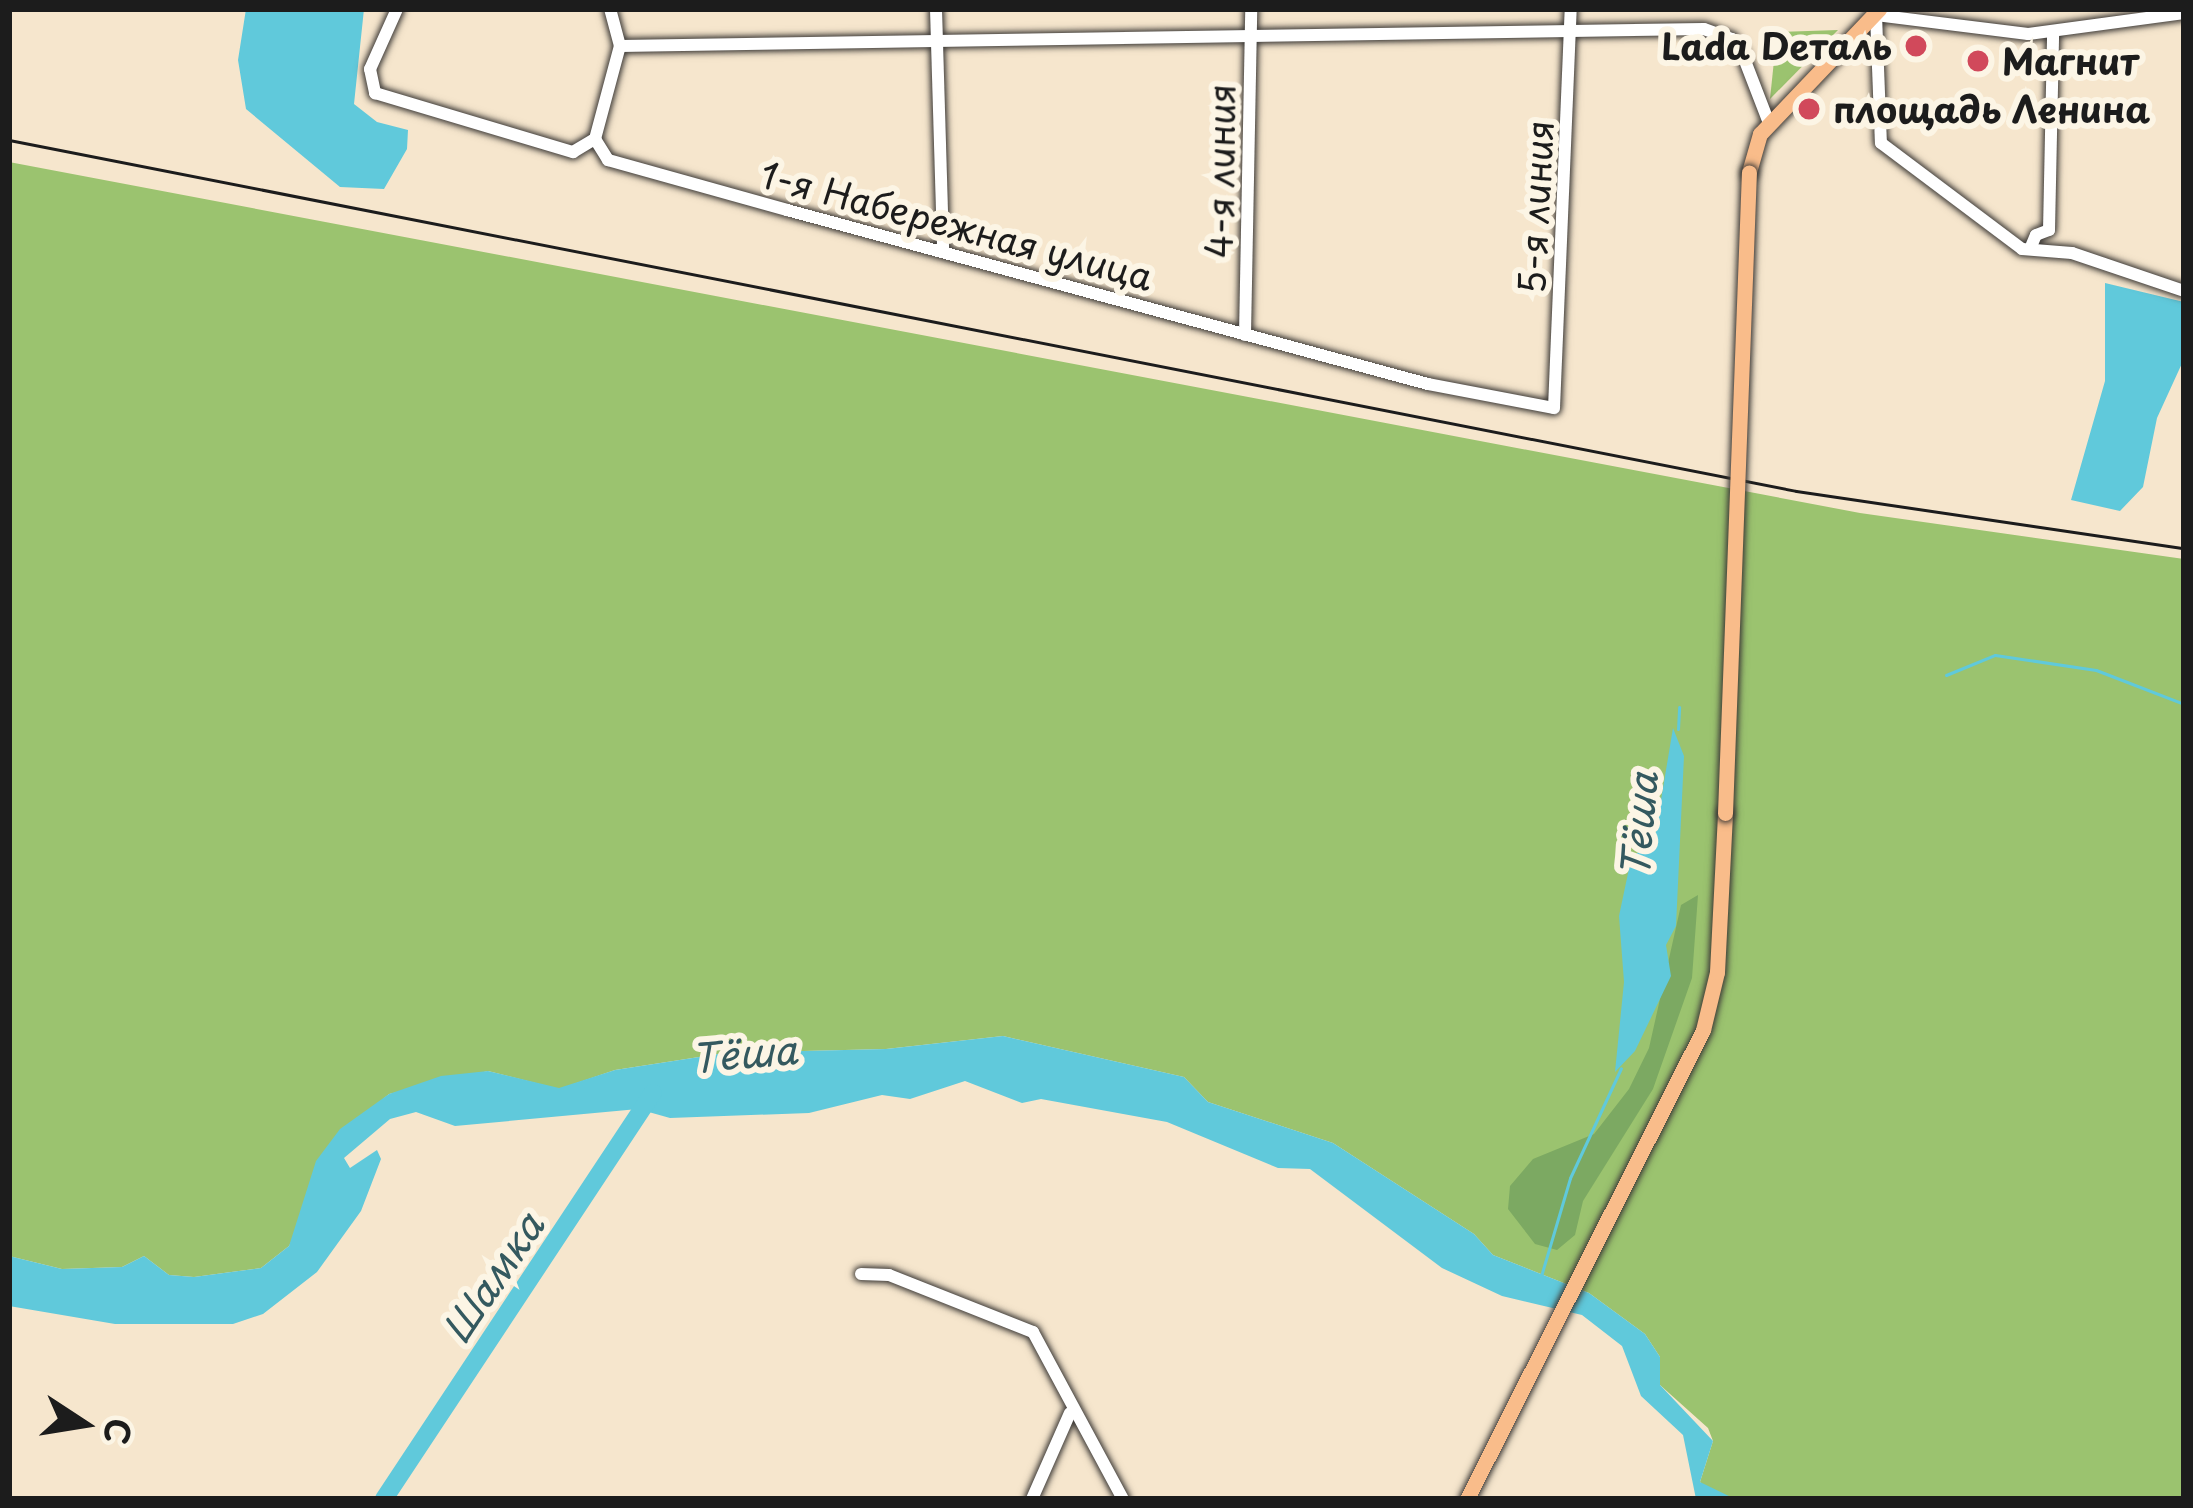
<!DOCTYPE html>
<meta charset="utf-8">
<style>
body{margin:0}
#map{position:relative;width:2193px;height:1508px;overflow:hidden;background:#f6e6cd;font-family:"Playpen Sans",sans-serif}
div>[style]{position:absolute}
.green>*{inset:0;background:#9bc36f}
.forest>*{inset:0;background:#7ca962}
.water>*{inset:0;background:#60c9db}
.stream>*{height:3px;margin:-1.5px;padding:0 1.5px;transform-origin:1.5px;border-radius:1.5px;background:#60c9db}
.river>*{height:18px;margin:-9px;padding:0 9px;transform-origin:9px;border-radius:9px;background:#60c9db}
.roads{filter:drop-shadow(0 0 3px #3d3a37) drop-shadow(0 0 3px #3d3a37)}
.minor>*{height:12px;margin:-6px;padding:0 6px;transform-origin:6px;border-radius:6px;background:#fff}
.major>*{height:15px;margin:-7.5px;padding:0 7.5px;transform-origin:7.5px;border-radius:7.5px;background:#f9bc8a}
.rail>*{height:3px;margin:-1.5px;padding:0 1.5px;transform-origin:1.5px;border-radius:1.5px;background:#1c1c1c}
.bridges{filter:drop-shadow(0 0 3px #3d3a37) drop-shadow(0 0 3px #3d3a37)}
.major-bridge>*{height:15px;margin:-7.5px;padding:0 7.5px;transform-origin:7.5px;border-radius:7.5px;background:#f9bc8a}
.dots>*{width:33px;height:33px;translate:-50% -50%;box-sizing:border-box;border:6px solid #fcf5e5;border-radius:50%}
span{translate:-50% -50%;white-space:nowrap;text-align:center;line-height:1.15;-webkit-text-stroke:12px #fcf5e5;paint-order:stroke}
.poi-label{font-size:36px;color:#1c1c1c;font-weight:700}
.right{translate:-100% -50%;text-align:right}
.left{translate:0 -50%;text-align:left}
.street-label{font-size:36px;color:#1c1c1c}
.water-label{font-size:39px;color:#34595f;font-style:italic}
.frame{position:absolute;inset:0;border:12px solid #1c1c1c;pointer-events:none}
.north{position:absolute;left:24px;top:1364px;width:120px;height:120px;-webkit-text-stroke:9px #fcf5e5;paint-order:stroke;rotate:102deg;font-size:33px;font-weight:700;line-height:48px;text-align:center;color:#1c1c1c}
.north::after{content:'';display:block;margin:auto;width:42px;height:54px;background:#1c1c1c;clip-path:polygon(50% 0,100% 100%,50% 72%,0 100%)}
</style>
<div id="map">
<div class="green">
<i style="clip-path:polygon(1838px 30px,1770px 99px,1777px 32px)"></i>
<i style="clip-path:polygon(9px 162px,1860px 513px,2184px 559px,2184px 1499px,1735px 1499px,1709px 1491px,1700px 1482px,1713px 1441px,1708px 1428px,1660px 1385px,1660px 1357px,1645px 1334px,1589px 1293px,1493px 1255px,1474px 1234px,1333px 1143px,1208px 1102px,1184px 1077px,1003px 1036px,886px 1049px,725px 1053px,615px 1070px,559px 1089px,488px 1071px,389px 1094px,353px 1124px,289px 1246px,261px 1268px,194px 1277px,169px 1275px,144px 1256px,122px 1267px,62px 1269px,9px 1256px)"></i>
</div>
<div class="forest">
<i style="clip-path:polygon(1698px 895px,1692px 978px,1653px 1089px,1583px 1201px,1575px 1235px,1557px 1250px,1535px 1244px,1508px 1209px,1510px 1186px,1533px 1159px,1594px 1134px,1629px 1089px,1649px 1048px,1681px 905px)"></i>
</div>
<div class="water">
<i style="clip-path:polygon(246px 9px,364px 9px,354px 104px,377px 122px,408px 130px,407px 149px,384px 189px,340px 187px,246px 109px,238px 60px)"></i>
<i style="clip-path:polygon(2105px 283px,2184px 302px,2184px 359px,2157px 418px,2143px 487px,2120px 511px,2071px 500px,2105px 381px)"></i>
<i style="clip-path:polygon(1673px 728px,1684px 756px,1676px 926px,1666px 945px,1671px 976px,1635px 1051px,1615px 1072px,1624px 982px,1619px 916px,1631px 859px,1655px 836px)"></i>
<i style="clip-path:polygon(1003px 1036px,1184px 1077px,1208px 1102px,1333px 1143px,1474px 1234px,1493px 1255px,1589px 1293px,1645px 1334px,1660px 1357px,1660px 1385px,1713px 1441px,1700px 1482px,1735px 1499px,1696px 1499px,1683px 1435px,1641px 1396px,1622px 1346px,1582px 1315px,1502px 1296px,1442px 1268px,1310px 1169px,1278px 1168px,1167px 1122px,1041px 1099px,1022px 1103px,965px 1081px,910px 1099px,882px 1095px,809px 1113px,670px 1118px,638px 1109px,455px 1126px,416px 1112px,390px 1119px,344px 1158px,350px 1168px,377px 1150px,381px 1159px,361px 1211px,317px 1272px,263px 1314px,233px 1324px,115px 1324px,9px 1306px,9px 1256px,62px 1269px,122px 1267px,144px 1256px,169px 1275px,194px 1277px,261px 1268px,289px 1246px,316px 1161px,340px 1129px,389px 1094px,441px 1076px,488px 1071px,559px 1088px,615px 1070px,725px 1053px,886px 1049px)"></i>
</div>
<div class="stream">
<i style="left:1946px;top:675px;width:53px;rotate:-22.2deg"></i>
<i style="left:1995px;top:655px;width:102px;rotate:8.4deg"></i>
<i style="left:2096px;top:670px;width:94px;rotate:21.1deg"></i>
<i style="left:1678px;top:729px;width:22px;rotate:-87deg"></i>
<i style="left:1541px;top:1276px;width:102px;rotate:-73.5deg"></i>
<i style="left:1570px;top:1178px;width:121px;rotate:-65.1deg"></i>
</div>
<div class="river">
<i style="left:384px;top:1499px;width:487px;rotate:-56.5deg"></i>
</div>
<div class="roads">
<div class="minor">
<i style="left:397px;top:9px;width:66px;rotate:114.2deg"></i>
<i style="left:370px;top:69px;width:25px;rotate:78deg"></i>
<i style="left:375px;top:93px;width:207px;rotate:16.6deg"></i>
<i style="left:573px;top:152px;width:26px;rotate:-31deg"></i>
<i style="left:936px;top:9px;width:240px;rotate:88.3deg"></i>
<i style="left:2184px;top:13px;width:157px;rotate:172.3deg"></i>
<i style="left:2028px;top:34px;width:153px;rotate:-172.9deg"></i>
<i style="left:1876px;top:15px;width:128px;rotate:87.8deg"></i>
<i style="left:1881px;top:143px;width:176px;rotate:36.9deg"></i>
<i style="left:2022px;top:249px;width:50px;rotate:4.6deg"></i>
<i style="left:2072px;top:253px;width:118px;rotate:18.7deg"></i>
<i style="left:620px;top:46px;width:1084px;rotate:-0.9deg"></i>
<i style="left:1704px;top:29px;width:30px;rotate:20deg"></i>
<i style="left:1732px;top:39px;width:17px;rotate:54deg"></i>
<i style="left:1742px;top:53px;width:75px;rotate:68.9deg"></i>
<i style="left:595px;top:139px;width:25px;rotate:58deg"></i>
<i style="left:608px;top:160px;width:186px;rotate:15.6deg"></i>
<i style="left:787px;top:210px;width:664px;rotate:15.19deg"></i>
<i style="left:1428px;top:384px;width:128px;rotate:10.8deg"></i>
<i style="left:1554px;top:408px;width:399px;rotate:-87.6deg"></i>
<i style="left:595px;top:139px;width:96px;rotate:-75deg"></i>
<i style="left:620px;top:46px;width:38px;rotate:-105deg"></i>
<i style="left:2030px;top:249px;width:15px;rotate:-67deg"></i>
<i style="left:2036px;top:235px;width:14px;rotate:-21deg"></i>
<i style="left:2049px;top:230px;width:198px;rotate:-88.8deg"></i>
<i style="left:1245px;top:335px;width:326px;rotate:-88.9deg"></i>
<i style="left:861px;top:1274px;width:28px;rotate:2deg"></i>
<i style="left:889px;top:1275px;width:155px;rotate:21.6deg"></i>
<i style="left:1033px;top:1332px;width:190px;rotate:61.7deg"></i>
<i style="left:1032px;top:1499px;width:94px;rotate:-66.2deg"></i>
</div>
<div class="major">
<i style="left:1749px;top:172px;width:40px;rotate:-74deg"></i>
<i style="left:1760px;top:134px;width:173px;rotate:-46.4deg"></i>
<i style="left:1467px;top:1499px;width:525px;rotate:-63.29deg"></i>
<i style="left:1703px;top:1030px;width:60px;rotate:-76.4deg"></i>
<i style="left:1717px;top:972px;width:159px;rotate:-87.1deg"></i>
</div>
</div>
<div class="rail">
<i style="left:9px;top:140px;width:1821px;rotate:11.11deg"></i>
<i style="left:1796px;top:491px;width:392px;rotate:8.4deg"></i>
</div>
<div class="bridges">
<div class="major-bridge">
<i style="left:1725px;top:813px;width:641px;rotate:-87.86deg"></i>
</div>
</div>
<div class="dots">
<i style="left:1916px;top:46px;background:#d1495b"></i>
<i style="left:1978px;top:61px;background:#d1495b"></i>
<i style="left:1809px;top:109px;background:#d1495b"></i>
</div>
<div class="poi-label">
<span class="right" style="left:1892px;top:46px">Lada Dеталь</span>
<span class="left" style="left:2002px;top:61px">Магнит</span>
<span class="left" style="left:1833px;top:109px">площадь Ленина</span>
</div>
<div class="street-label">
<span style="left:1220px;top:171px;rotate:-89deg">4-я линия</span>
<span style="left:1535px;top:207px;rotate:-87deg">5-я линия</span>
<span style="left:957px;top:225px;rotate:15deg">1-я Набережная улица</span>
</div>
<div class="water-label">
<span style="left:1638px;top:825px;rotate:-85deg">Тёша</span>
<span style="left:744px;top:1053px;rotate:-5deg">Тёша</span>
<span style="left:492px;top:1277px;rotate:-56deg">Шамка</span>
</div>
<div class="frame"></div>
<div class="north">С</div>
</div>
